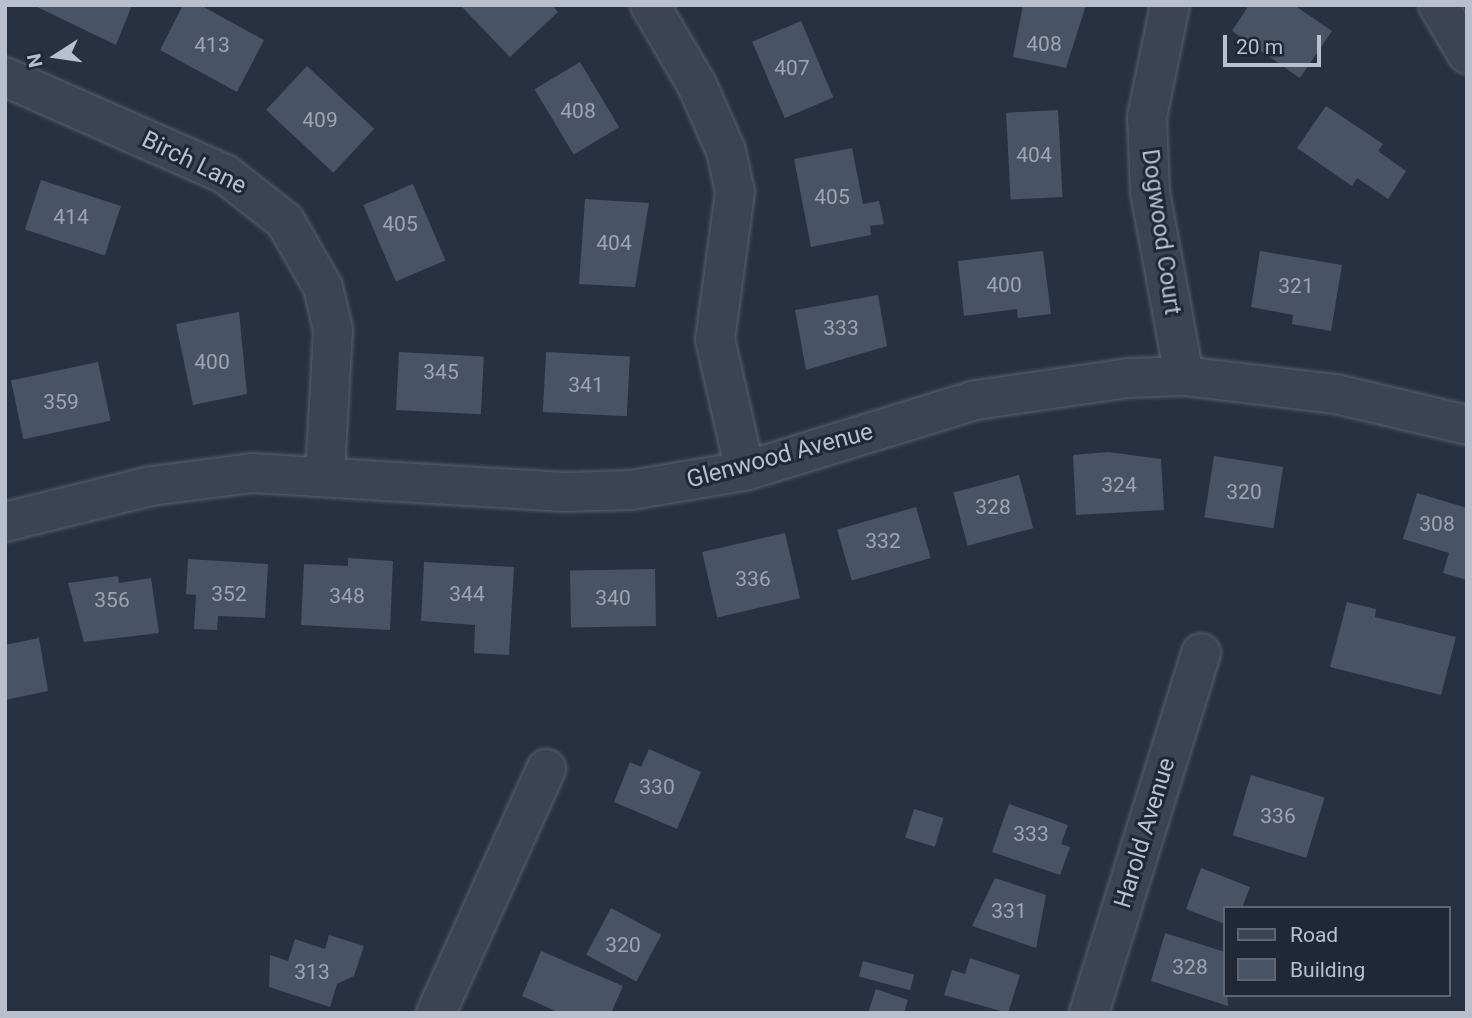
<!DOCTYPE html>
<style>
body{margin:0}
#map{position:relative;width:1472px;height:1018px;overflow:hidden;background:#273142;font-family:Roboto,sans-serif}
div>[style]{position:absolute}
.building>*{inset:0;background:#495366;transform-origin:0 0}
.roads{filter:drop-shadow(0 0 2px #5a616f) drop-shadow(0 0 2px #5a616f)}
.minor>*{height:38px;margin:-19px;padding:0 19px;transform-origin:19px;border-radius:19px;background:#3c4352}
span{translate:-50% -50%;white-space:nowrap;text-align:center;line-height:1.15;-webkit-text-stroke:6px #202837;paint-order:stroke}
.number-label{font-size:21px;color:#9da4b2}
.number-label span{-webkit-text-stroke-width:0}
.street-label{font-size:24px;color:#b9bfcc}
.frame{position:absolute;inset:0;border:7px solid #b9bfcc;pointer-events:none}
.legend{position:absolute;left:1223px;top:906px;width:228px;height:91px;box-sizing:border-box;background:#202837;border:2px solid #5d6473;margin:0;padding:9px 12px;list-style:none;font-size:21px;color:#b9bfcc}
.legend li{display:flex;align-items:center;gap:14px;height:35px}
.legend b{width:35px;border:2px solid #5d6473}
.north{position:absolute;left:21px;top:21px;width:70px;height:70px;-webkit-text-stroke:5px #202837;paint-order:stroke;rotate:258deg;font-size:19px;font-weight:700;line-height:28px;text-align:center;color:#b9bfcc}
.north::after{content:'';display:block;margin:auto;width:24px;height:32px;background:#b9bfcc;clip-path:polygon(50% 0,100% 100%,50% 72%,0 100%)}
.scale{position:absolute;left:1223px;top:35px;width:98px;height:32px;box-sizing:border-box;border:4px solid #b9bfcc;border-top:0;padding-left:9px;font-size:21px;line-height:24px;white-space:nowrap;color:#b9bfcc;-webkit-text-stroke:5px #202837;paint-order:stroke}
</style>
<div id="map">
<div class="building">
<i style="clip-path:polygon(33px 5px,132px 5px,116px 45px)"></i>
<i style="clip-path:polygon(183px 5px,200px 5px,264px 40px,237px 92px,160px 50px)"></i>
<i style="clip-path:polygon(460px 5px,552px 5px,558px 12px,510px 57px)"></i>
<i style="clip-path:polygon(1023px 5px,1086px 5px,1066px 68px,1013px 57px)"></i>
<i style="clip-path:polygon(1249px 5px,1294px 5px,1332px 31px,1300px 78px,1232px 31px)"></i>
<i style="left:801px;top:21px;width:83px;height:53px;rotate:67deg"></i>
<i style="left:580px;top:62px;width:76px;height:53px;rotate:59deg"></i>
<i style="left:307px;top:66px;width:92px;height:60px;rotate:43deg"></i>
<i style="clip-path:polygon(1326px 106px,1383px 144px,1378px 151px,1406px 171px,1388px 199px,1357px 178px,1352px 186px,1297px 148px)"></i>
<i style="left:1058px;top:110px;width:87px;height:52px;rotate:87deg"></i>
<i style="clip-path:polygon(852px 148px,863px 204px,879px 201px,884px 224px,870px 226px,871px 235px,811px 247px,794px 159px)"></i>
<i style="left:41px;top:180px;width:84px;height:52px;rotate:18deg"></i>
<i style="left:413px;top:184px;width:83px;height:54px;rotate:67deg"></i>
<i style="clip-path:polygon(585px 199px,649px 203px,635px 287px,579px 284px)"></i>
<i style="clip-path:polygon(1043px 251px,1051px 314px,1018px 318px,1017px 309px,964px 316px,958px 261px)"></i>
<i style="clip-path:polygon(1260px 251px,1342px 265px,1331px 331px,1292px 324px,1293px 315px,1251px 307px)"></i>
<i style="clip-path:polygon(878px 295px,887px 346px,806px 370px,795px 310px)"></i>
<i style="clip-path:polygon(239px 312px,247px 394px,193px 405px,176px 324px)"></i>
<i style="left:399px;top:352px;width:85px;height:58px;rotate:3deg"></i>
<i style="left:546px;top:352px;width:84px;height:60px;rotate:3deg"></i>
<i style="left:98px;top:362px;width:60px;height:89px;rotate:78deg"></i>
<i style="clip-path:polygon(1108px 452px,1161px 459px,1164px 510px,1076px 515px,1073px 455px)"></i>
<i style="left:1214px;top:456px;width:70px;height:62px;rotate:9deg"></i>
<i style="left:1019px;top:475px;width:55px;height:68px;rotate:75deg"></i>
<i style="clip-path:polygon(1417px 493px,1467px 508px,1467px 580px,1443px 573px,1449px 553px,1403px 539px)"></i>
<i style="left:916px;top:507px;width:53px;height:82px;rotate:74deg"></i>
<i style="left:785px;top:533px;width:67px;height:85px;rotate:77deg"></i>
<i style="clip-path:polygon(348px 558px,393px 561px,390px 630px,301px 625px,304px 564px,348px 566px)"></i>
<i style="clip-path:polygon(188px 559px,268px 564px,265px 618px,218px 616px,217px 630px,194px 629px,196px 595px,186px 594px)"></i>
<i style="clip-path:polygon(424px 562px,514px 567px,509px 655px,474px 653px,475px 625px,421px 621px)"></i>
<i style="left:655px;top:569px;width:57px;height:85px;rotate:89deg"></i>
<i style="clip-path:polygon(118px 576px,119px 583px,151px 578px,159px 633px,84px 642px,68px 583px)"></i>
<i style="clip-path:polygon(1347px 602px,1376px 609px,1375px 617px,1456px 637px,1441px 695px,1330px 667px)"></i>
<i style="clip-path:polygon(39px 638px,48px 691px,5px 700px,5px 645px)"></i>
<i style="clip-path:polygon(649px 749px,701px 772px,677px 829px,614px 802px,630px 762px,641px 767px)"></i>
<i style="left:1251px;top:775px;width:77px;height:63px;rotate:17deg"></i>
<i style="clip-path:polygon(1009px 804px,1068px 825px,1061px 844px,1070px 847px,1060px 875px,992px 852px)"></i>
<i style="left:914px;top:809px;width:31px;height:30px;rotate:17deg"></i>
<i style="clip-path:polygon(1201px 868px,1250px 887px,1242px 908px,1225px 908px,1225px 924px,1186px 909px)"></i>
<i style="clip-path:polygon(995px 878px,1046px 895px,1036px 948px,972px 926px)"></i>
<i style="left:611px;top:908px;width:57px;height:53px;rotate:28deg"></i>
<i style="clip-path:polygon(1165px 933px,1225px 952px,1228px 1006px,1151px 981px)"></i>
<i style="clip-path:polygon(329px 935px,364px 946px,354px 976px,337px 984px,330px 1007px,269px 987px,270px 955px,288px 961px,295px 939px,325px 949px)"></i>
<i style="clip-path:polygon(541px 951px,623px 986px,611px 1013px,560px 1013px,522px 996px)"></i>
<i style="clip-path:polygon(970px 958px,1020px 975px,1008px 1013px,944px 995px,952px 970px,965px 974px)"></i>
<i style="left:863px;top:961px;width:53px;height:16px;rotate:15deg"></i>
<i style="clip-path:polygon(876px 989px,908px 1000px,904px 1013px,868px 1013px)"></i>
</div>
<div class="roads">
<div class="minor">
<i style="left:650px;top:5px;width:93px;rotate:59.6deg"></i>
<i style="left:697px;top:85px;width:72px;rotate:66.3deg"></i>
<i style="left:726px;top:151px;width:42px;rotate:77.6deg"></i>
<i style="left:735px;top:192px;width:148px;rotate:97.7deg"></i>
<i style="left:715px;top:339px;width:135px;rotate:77.2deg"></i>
<i style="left:1170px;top:5px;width:114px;rotate:101.6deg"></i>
<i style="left:1147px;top:117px;width:75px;rotate:87.7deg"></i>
<i style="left:1150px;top:192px;width:187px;rotate:79.5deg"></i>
<i style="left:1438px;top:5px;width:57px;rotate:59.4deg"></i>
<i style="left:5px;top:77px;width:240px;rotate:23.8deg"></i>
<i style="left:225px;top:174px;width:76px;rotate:38.1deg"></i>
<i style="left:285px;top:221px;width:76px;rotate:60.1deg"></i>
<i style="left:323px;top:287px;width:44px;rotate:76.9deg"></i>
<i style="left:333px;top:330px;width:145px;rotate:93.2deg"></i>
<i style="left:5px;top:522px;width:150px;rotate:-13.9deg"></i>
<i style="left:151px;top:486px;width:103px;rotate:-7.3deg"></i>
<i style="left:253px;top:473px;width:312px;rotate:3.5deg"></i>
<i style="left:564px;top:492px;width:67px;rotate:-1.7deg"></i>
<i style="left:631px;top:490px;width:116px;rotate:-9.5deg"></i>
<i style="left:745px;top:471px;width:242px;rotate:-17.1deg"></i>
<i style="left:976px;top:400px;width:154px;rotate:-8.2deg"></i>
<i style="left:1128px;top:378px;width:56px;rotate:-2deg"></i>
<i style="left:1184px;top:376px;width:153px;rotate:6.8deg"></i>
<i style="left:1336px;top:394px;width:135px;rotate:13.3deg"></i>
<i style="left:436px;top:1013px;width:268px;rotate:-65.7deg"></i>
<i style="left:1089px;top:1013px;width:377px;rotate:-72.7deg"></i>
</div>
</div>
<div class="number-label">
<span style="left:1044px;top:44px">408</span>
<span style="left:212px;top:45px">413</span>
<span style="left:792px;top:68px">407</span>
<span style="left:578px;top:111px">408</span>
<span style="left:320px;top:120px">409</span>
<span style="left:1034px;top:155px">404</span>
<span style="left:832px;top:197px">405</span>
<span style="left:71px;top:217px">414</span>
<span style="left:400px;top:224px">405</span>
<span style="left:614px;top:243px">404</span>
<span style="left:1004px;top:285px">400</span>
<span style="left:1296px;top:286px">321</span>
<span style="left:841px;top:328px">333</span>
<span style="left:212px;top:362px">400</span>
<span style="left:441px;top:372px">345</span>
<span style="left:586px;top:385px">341</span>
<span style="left:61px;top:402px">359</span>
<span style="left:1119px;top:485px">324</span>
<span style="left:1244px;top:492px">320</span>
<span style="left:993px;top:507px">328</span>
<span style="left:1437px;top:524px">308</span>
<span style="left:883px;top:541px">332</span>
<span style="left:753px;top:579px">336</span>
<span style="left:229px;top:594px">352</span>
<span style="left:467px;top:594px">344</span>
<span style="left:347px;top:596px">348</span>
<span style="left:613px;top:598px">340</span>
<span style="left:112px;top:600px">356</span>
<span style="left:657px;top:787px">330</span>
<span style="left:1278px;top:816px">336</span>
<span style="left:1031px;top:834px">333</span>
<span style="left:1009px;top:911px">331</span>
<span style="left:623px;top:945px">320</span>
<span style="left:1190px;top:967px">328</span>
<span style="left:312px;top:972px">313</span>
</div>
<div class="street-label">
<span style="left:194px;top:163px;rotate:26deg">Birch Lane</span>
<span style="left:1161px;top:232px;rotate:82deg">Dogwood Court</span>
<span style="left:780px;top:456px;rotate:-15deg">Glenwood Avenue</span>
<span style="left:1145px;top:833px;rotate:-73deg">Harold Avenue</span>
</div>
<div class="frame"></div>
<ul class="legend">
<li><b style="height:9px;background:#3c4352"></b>Road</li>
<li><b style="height:19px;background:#495366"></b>Building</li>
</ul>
<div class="north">N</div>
<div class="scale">20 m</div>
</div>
